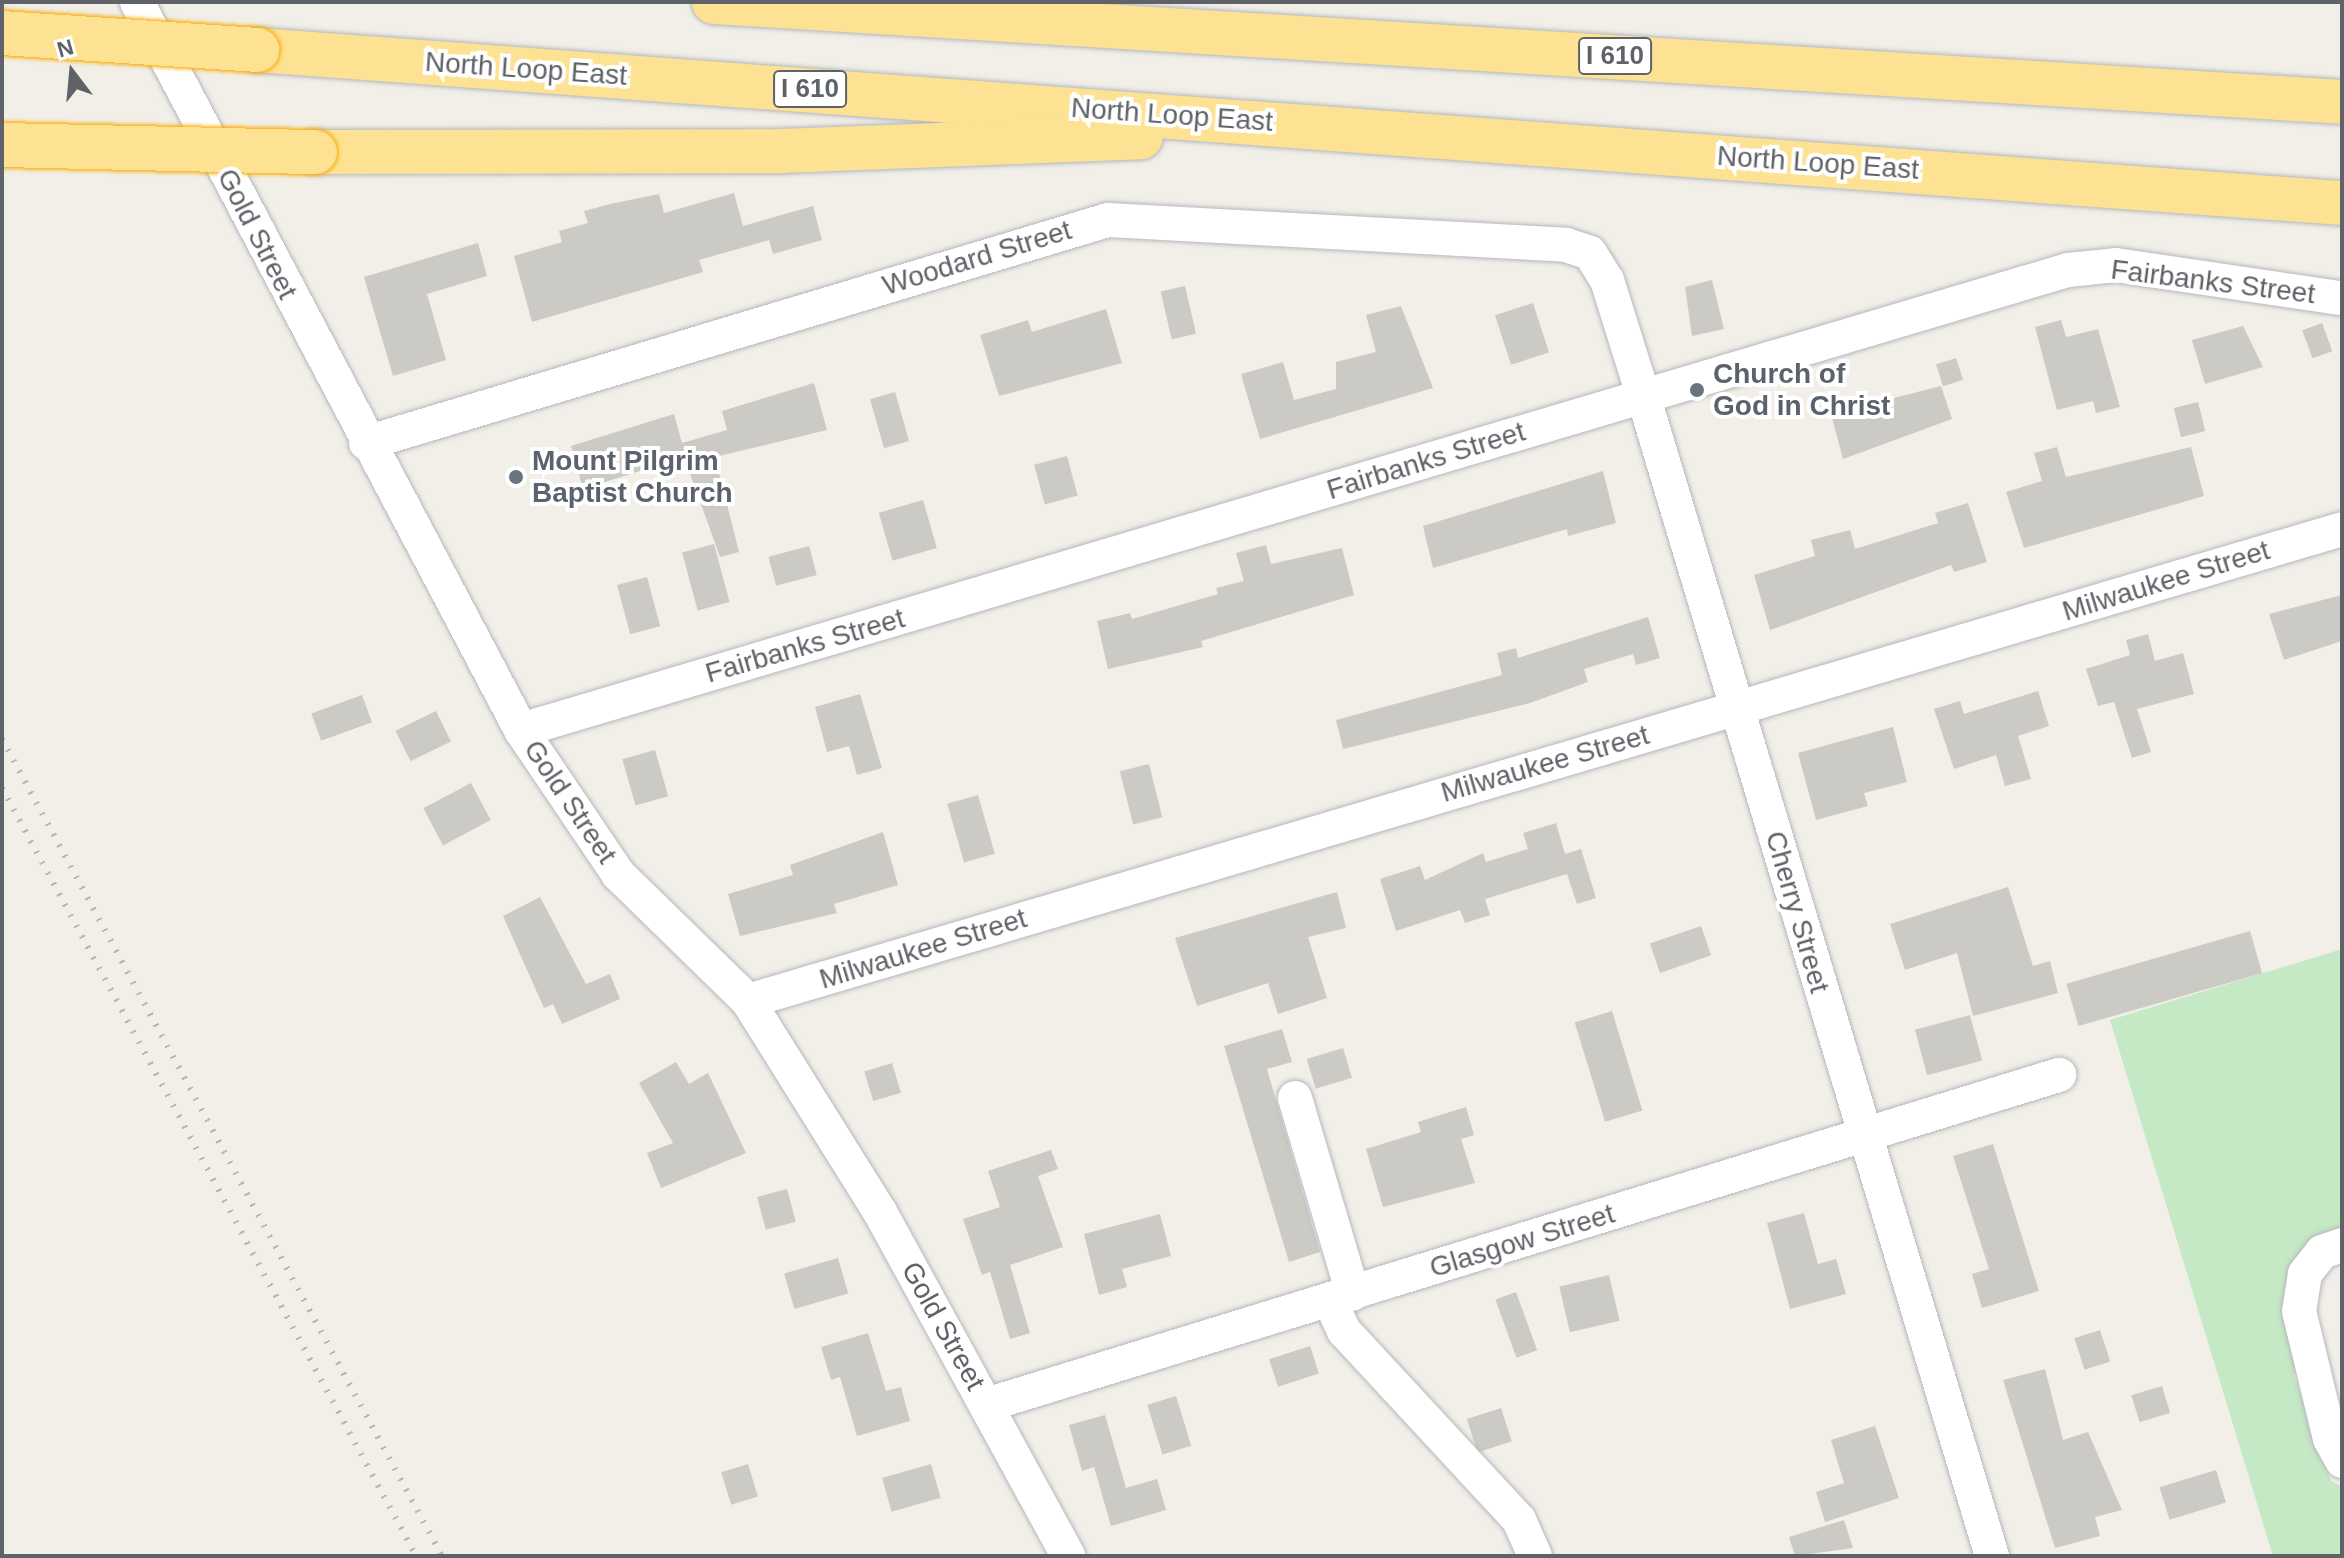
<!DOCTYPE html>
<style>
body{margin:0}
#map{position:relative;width:2344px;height:1558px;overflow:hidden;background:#f1efe8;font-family:Helvetica,sans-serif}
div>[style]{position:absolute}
.green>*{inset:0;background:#c5e8c5}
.building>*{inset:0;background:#cccac5;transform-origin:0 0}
.roads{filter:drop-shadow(0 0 2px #b5b8bc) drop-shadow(0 0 2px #b5b8bc)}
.minor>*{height:34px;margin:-17px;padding:0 17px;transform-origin:17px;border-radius:17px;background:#fff}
.highway>*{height:44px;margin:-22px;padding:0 22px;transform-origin:22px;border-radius:22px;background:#fde293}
.rail>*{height:6px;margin-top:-3px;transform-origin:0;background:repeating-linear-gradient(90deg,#b6b7b8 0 2px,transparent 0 12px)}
.bridges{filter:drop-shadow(0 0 2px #f9ab00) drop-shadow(0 0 2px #f9ab00)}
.highway-bridge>*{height:44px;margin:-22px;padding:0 22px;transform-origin:22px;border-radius:22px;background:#fde293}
.dots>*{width:22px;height:22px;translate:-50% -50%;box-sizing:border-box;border:4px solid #fff;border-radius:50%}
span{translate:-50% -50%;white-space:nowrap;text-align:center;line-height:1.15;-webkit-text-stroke:8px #fff;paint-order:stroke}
.shield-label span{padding:2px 6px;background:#fff;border:2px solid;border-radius:6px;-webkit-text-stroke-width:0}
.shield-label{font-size:26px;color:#5f6368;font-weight:700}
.street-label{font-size:28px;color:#5f6368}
.worship-label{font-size:28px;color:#5b616d;font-weight:700}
.left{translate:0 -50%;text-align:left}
.frame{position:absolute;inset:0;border:4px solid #5f6368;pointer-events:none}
.north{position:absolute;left:32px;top:32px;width:80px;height:80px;-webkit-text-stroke:6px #fff;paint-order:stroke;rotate:344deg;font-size:22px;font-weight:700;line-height:32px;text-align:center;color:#5f6368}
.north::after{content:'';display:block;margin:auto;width:28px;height:36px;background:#5f6368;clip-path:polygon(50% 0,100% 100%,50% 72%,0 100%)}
</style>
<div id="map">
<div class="green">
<i style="clip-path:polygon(2342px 949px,2342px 1231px,2326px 1236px,2294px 1376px,2331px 1481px,2342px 1487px,2342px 1556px,2273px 1556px,2110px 1020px)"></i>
</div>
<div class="building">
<i style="clip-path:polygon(734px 193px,743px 226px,813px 206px,822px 240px,773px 254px,769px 240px,699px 260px,703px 272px,532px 322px,514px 256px,562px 242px,559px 231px,588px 223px,584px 211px,610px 204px,659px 194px,664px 213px)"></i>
<i style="clip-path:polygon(478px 243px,487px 276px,427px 294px,446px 360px,393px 376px,364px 277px)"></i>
<i style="clip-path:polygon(1712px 280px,1724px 329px,1692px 336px,1685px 287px)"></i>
<i style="left:1185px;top:286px;width:49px;height:25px;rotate:77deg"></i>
<i style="left:1533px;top:303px;width:52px;height:40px;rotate:72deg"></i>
<i style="clip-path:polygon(1401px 306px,1433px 388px,1260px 439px,1241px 374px,1283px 362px,1294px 400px,1336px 389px,1336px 362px,1376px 352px,1366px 315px)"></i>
<i style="clip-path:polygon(1106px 309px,1122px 363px,999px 396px,980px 335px,1028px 320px,1032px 332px)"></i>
<i style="clip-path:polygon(2061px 320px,2066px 337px,2098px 329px,2120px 407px,2096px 413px,2093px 401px,2057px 410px,2035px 327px)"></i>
<i style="left:2322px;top:323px;width:30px;height:21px;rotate:70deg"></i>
<i style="clip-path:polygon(2243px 326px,2263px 367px,2205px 384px,2192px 340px)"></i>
<i style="left:1956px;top:358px;width:23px;height:21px;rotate:72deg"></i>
<i style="clip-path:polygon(814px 383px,827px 430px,715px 457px,739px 552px,720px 557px,684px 457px,583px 489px,571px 446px,674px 414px,682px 443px,727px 430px,722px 411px)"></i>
<i style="clip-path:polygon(1941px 386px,1952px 419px,1843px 459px,1831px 414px)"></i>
<i style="left:895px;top:392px;width:51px;height:26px;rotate:74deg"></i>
<i style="left:2198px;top:402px;width:30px;height:25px;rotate:76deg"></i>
<i style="clip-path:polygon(2057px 447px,2066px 477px,2191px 447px,2204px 496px,2024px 548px,2006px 492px,2042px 481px,2034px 453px)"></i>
<i style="left:1067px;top:456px;width:41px;height:34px;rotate:75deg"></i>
<i style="clip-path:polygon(1603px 471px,1616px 523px,1568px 536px,1567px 529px,1433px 568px,1423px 526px)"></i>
<i style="left:923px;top:500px;width:50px;height:46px;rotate:74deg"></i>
<i style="clip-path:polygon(1968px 503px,1987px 562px,1954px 572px,1951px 565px,1770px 630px,1754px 575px,1815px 556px,1811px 540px,1850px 530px,1855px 549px,1938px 523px,1935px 513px)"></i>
<i style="left:714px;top:544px;width:60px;height:33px;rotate:75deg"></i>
<i style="clip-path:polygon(1266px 545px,1271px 564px,1342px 548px,1354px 595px,1201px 641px,1203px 647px,1108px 669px,1097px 621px,1130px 613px,1132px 619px,1218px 594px,1216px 588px,1244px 581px,1236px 553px)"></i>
<i style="left:809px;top:546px;width:30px;height:42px;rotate:75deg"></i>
<i style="left:647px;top:577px;width:51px;height:31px;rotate:75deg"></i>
<i style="clip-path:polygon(2342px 595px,2342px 641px,2284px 660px,2269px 614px)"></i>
<i style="clip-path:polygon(1648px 617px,1660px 658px,1636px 665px,1633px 654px,1584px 669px,1588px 682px,1530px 703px,1343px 749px,1336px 720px,1502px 675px,1497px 653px,1516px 648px,1518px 658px)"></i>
<i style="clip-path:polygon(2148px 634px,2155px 661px,2183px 653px,2194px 694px,2137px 709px,2151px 752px,2132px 758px,2114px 702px,2098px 706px,2086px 669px,2130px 655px,2126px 640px)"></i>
<i style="clip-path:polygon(2038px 691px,2049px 726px,2018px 736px,2031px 779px,2005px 786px,1996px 755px,1954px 769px,1934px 709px,1960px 701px,1964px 714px)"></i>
<i style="clip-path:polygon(860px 694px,882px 768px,857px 775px,849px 746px,827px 752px,815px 707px)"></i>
<i style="left:362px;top:695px;width:29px;height:54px;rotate:70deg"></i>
<i style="left:436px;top:711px;width:34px;height:45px;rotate:64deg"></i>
<i style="clip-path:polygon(1893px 727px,1907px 782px,1864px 793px,1868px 806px,1816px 820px,1798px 753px)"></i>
<i style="left:655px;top:750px;width:48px;height:34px;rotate:74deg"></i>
<i style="left:1149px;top:764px;width:55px;height:30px;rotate:76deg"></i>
<i style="left:471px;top:783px;width:42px;height:54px;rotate:62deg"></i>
<i style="left:978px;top:795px;width:61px;height:32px;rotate:74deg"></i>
<i style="clip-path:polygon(1556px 823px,1565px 854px,1581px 849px,1596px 898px,1577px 904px,1567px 874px,1485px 899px,1490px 915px,1465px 923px,1460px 910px,1396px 931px,1380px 879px,1420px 866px,1425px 880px,1483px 853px,1486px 862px,1528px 849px,1523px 833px)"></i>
<i style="clip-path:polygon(883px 832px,898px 885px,834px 904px,837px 913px,740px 936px,728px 894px,793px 875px,790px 865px)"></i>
<i style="clip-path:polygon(2008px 887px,2033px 966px,2050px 961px,2058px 993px,1973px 1016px,1957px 953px,1905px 970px,1890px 924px)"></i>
<i style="clip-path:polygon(1337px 892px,1346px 928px,1308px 937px,1327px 998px,1278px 1014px,1268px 983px,1197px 1006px,1175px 938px)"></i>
<i style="clip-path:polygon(540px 897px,586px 984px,610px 974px,620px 999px,562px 1024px,553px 1004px,544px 1008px,503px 916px)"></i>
<i style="left:1701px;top:926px;width:31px;height:54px;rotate:71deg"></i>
<i style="left:2250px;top:931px;width:44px;height:191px;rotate:74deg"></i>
<i style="left:1612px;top:1011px;width:104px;height:39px;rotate:73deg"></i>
<i style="left:1970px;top:1015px;width:47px;height:57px;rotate:75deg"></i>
<i style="clip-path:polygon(1282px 1029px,1292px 1062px,1267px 1069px,1320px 1252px,1289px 1262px,1224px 1046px)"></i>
<i style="left:1343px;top:1048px;width:31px;height:38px;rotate:73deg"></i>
<i style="clip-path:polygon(676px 1062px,689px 1084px,708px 1073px,746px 1153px,661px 1188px,647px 1153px,673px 1143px,639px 1083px)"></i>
<i style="left:892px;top:1063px;width:31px;height:29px;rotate:73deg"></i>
<i style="clip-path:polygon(1466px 1107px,1474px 1135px,1461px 1139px,1475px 1183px,1383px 1207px,1366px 1149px,1421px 1132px,1418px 1122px)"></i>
<i style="clip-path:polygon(1993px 1144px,2039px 1291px,1982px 1308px,1972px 1274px,1989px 1269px,1953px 1156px)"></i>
<i style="clip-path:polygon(1051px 1150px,1058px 1169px,1038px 1176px,1063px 1247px,1010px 1265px,1030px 1333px,1010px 1339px,990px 1272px,982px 1275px,963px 1219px,1000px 1207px,988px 1171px)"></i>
<i style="left:787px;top:1189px;width:34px;height:31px;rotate:75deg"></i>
<i style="clip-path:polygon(1804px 1213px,1818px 1264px,1836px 1259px,1846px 1294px,1790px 1309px,1767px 1223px)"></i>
<i style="clip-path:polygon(1160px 1214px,1171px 1256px,1122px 1269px,1127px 1287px,1099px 1295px,1084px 1234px)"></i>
<i style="left:838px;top:1258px;width:37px;height:56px;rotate:74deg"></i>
<i style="left:1609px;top:1275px;width:47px;height:51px;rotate:77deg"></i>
<i style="left:1516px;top:1292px;width:62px;height:22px;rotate:70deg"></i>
<i style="left:2100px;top:1330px;width:33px;height:27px;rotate:72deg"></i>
<i style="clip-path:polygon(868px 1333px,886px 1391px,901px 1387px,910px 1421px,857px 1436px,840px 1377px,831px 1380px,821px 1347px)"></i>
<i style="left:1310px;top:1346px;width:29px;height:43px;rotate:72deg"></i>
<i style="clip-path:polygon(2045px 1369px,2063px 1440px,2088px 1432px,2122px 1510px,2095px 1517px,2100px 1536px,2055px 1548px,2003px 1380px)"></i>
<i style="left:2162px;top:1386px;width:28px;height:32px;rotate:73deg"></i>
<i style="left:1176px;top:1396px;width:52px;height:30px;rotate:73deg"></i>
<i style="left:1501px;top:1408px;width:35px;height:36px;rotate:72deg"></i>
<i style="clip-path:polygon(1105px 1415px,1126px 1488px,1157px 1479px,1166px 1510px,1111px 1526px,1094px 1467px,1082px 1471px,1069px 1425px)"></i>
<i style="clip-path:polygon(1875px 1426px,1899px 1498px,1825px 1522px,1816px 1492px,1844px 1483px,1831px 1440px)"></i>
<i style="left:748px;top:1464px;width:34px;height:28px;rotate:73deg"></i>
<i style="left:931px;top:1464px;width:35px;height:51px;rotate:74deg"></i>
<i style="left:2216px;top:1470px;width:34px;height:59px;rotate:73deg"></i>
<i style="clip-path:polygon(1844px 1520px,1853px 1548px,1795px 1556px,1789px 1537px)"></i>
</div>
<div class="roads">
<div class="minor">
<i style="left:137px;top:2px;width:823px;rotate:62.19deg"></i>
<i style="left:521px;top:730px;width:174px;rotate:56deg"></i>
<i style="left:618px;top:874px;width:182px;rotate:44.3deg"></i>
<i style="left:748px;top:1001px;width:249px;rotate:58deg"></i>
<i style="left:880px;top:1212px;width:392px;rotate:61.3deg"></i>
<i style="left:366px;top:443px;width:775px;rotate:-16.73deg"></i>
<i style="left:1108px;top:220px;width:459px;rotate:3.1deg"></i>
<i style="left:1566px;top:245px;width:25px;rotate:18deg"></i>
<i style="left:1590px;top:253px;width:32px;rotate:58deg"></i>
<i style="left:1607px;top:280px;width:121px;rotate:72.6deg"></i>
<i style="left:1643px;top:395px;width:1212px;rotate:73.27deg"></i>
<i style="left:521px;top:730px;width:1614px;rotate:-16.56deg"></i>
<i style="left:2068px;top:270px;width:48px;rotate:-5.9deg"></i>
<i style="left:2116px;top:265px;width:226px;rotate:8.4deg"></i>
<i style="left:748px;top:1001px;width:1662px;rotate:-16.49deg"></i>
<i style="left:1295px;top:1098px;width:204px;rotate:73.5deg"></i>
<i style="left:2342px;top:1245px;width:21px;rotate:161deg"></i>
<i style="left:2322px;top:1252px;width:28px;rotate:128deg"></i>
<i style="left:2305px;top:1274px;width:37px;rotate:99deg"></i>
<i style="left:2299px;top:1311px;width:132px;rotate:76.4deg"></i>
<i style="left:2330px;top:1439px;width:25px;rotate:61deg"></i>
<i style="left:1330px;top:1301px;width:33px;rotate:65deg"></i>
<i style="left:1344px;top:1331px;width:258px;rotate:47.2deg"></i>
<i style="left:1519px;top:1520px;width:39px;rotate:66deg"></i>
<i style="left:986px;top:1405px;width:1123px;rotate:-17.1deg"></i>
</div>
<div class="highway">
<i style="left:714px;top:2px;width:1631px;rotate:3.51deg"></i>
<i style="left:257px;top:50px;width:2091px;rotate:4.2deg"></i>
<i style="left:315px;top:152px;width:467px;rotate:-0.1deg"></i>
<i style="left:782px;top:151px;width:359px;rotate:-2.2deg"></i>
</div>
</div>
<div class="rail">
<i style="left:2px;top:739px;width:928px;rotate:61.7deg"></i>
<i style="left:2px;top:788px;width:872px;rotate:61.67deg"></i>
</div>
<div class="bridges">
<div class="highway-bridge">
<i style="left:2px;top:33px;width:256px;rotate:3.8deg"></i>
<i style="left:2px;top:145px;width:313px;rotate:1.3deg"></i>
</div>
</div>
<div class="dots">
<i style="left:1697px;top:390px;background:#6b7280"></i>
<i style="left:516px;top:477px;background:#6b7280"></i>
</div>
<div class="shield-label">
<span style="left:1615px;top:56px">I 610</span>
<span style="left:810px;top:89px">I 610</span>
</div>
<div class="street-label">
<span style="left:526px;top:69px;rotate:4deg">North Loop East</span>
<span style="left:1172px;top:115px;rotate:4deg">North Loop East</span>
<span style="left:1818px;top:163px;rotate:4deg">North Loop East</span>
<span style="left:257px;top:234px;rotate:63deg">Gold Street</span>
<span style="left:977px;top:258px;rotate:-17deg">Woodard Street</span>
<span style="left:2213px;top:282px;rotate:7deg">Fairbanks Street</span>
<span style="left:1426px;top:461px;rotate:-17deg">Fairbanks Street</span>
<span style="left:2166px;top:581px;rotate:-17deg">Milwaukee Street</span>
<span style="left:805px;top:646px;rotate:-16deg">Fairbanks Street</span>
<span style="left:1545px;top:764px;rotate:-16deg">Milwaukee Street</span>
<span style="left:570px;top:802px;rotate:56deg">Gold Street</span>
<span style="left:1797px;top:912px;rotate:74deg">Cherry Street</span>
<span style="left:923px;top:949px;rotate:-17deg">Milwaukee Street</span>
<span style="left:1522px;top:1241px;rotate:-17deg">Glasgow Street</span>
<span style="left:943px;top:1326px;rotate:61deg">Gold Street</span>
</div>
<div class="worship-label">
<span class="left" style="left:1713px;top:390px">Church of<br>God in Christ</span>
<span class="left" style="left:532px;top:477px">Mount Pilgrim<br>Baptist Church</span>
</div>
<div class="frame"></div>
<div class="north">N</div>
</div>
